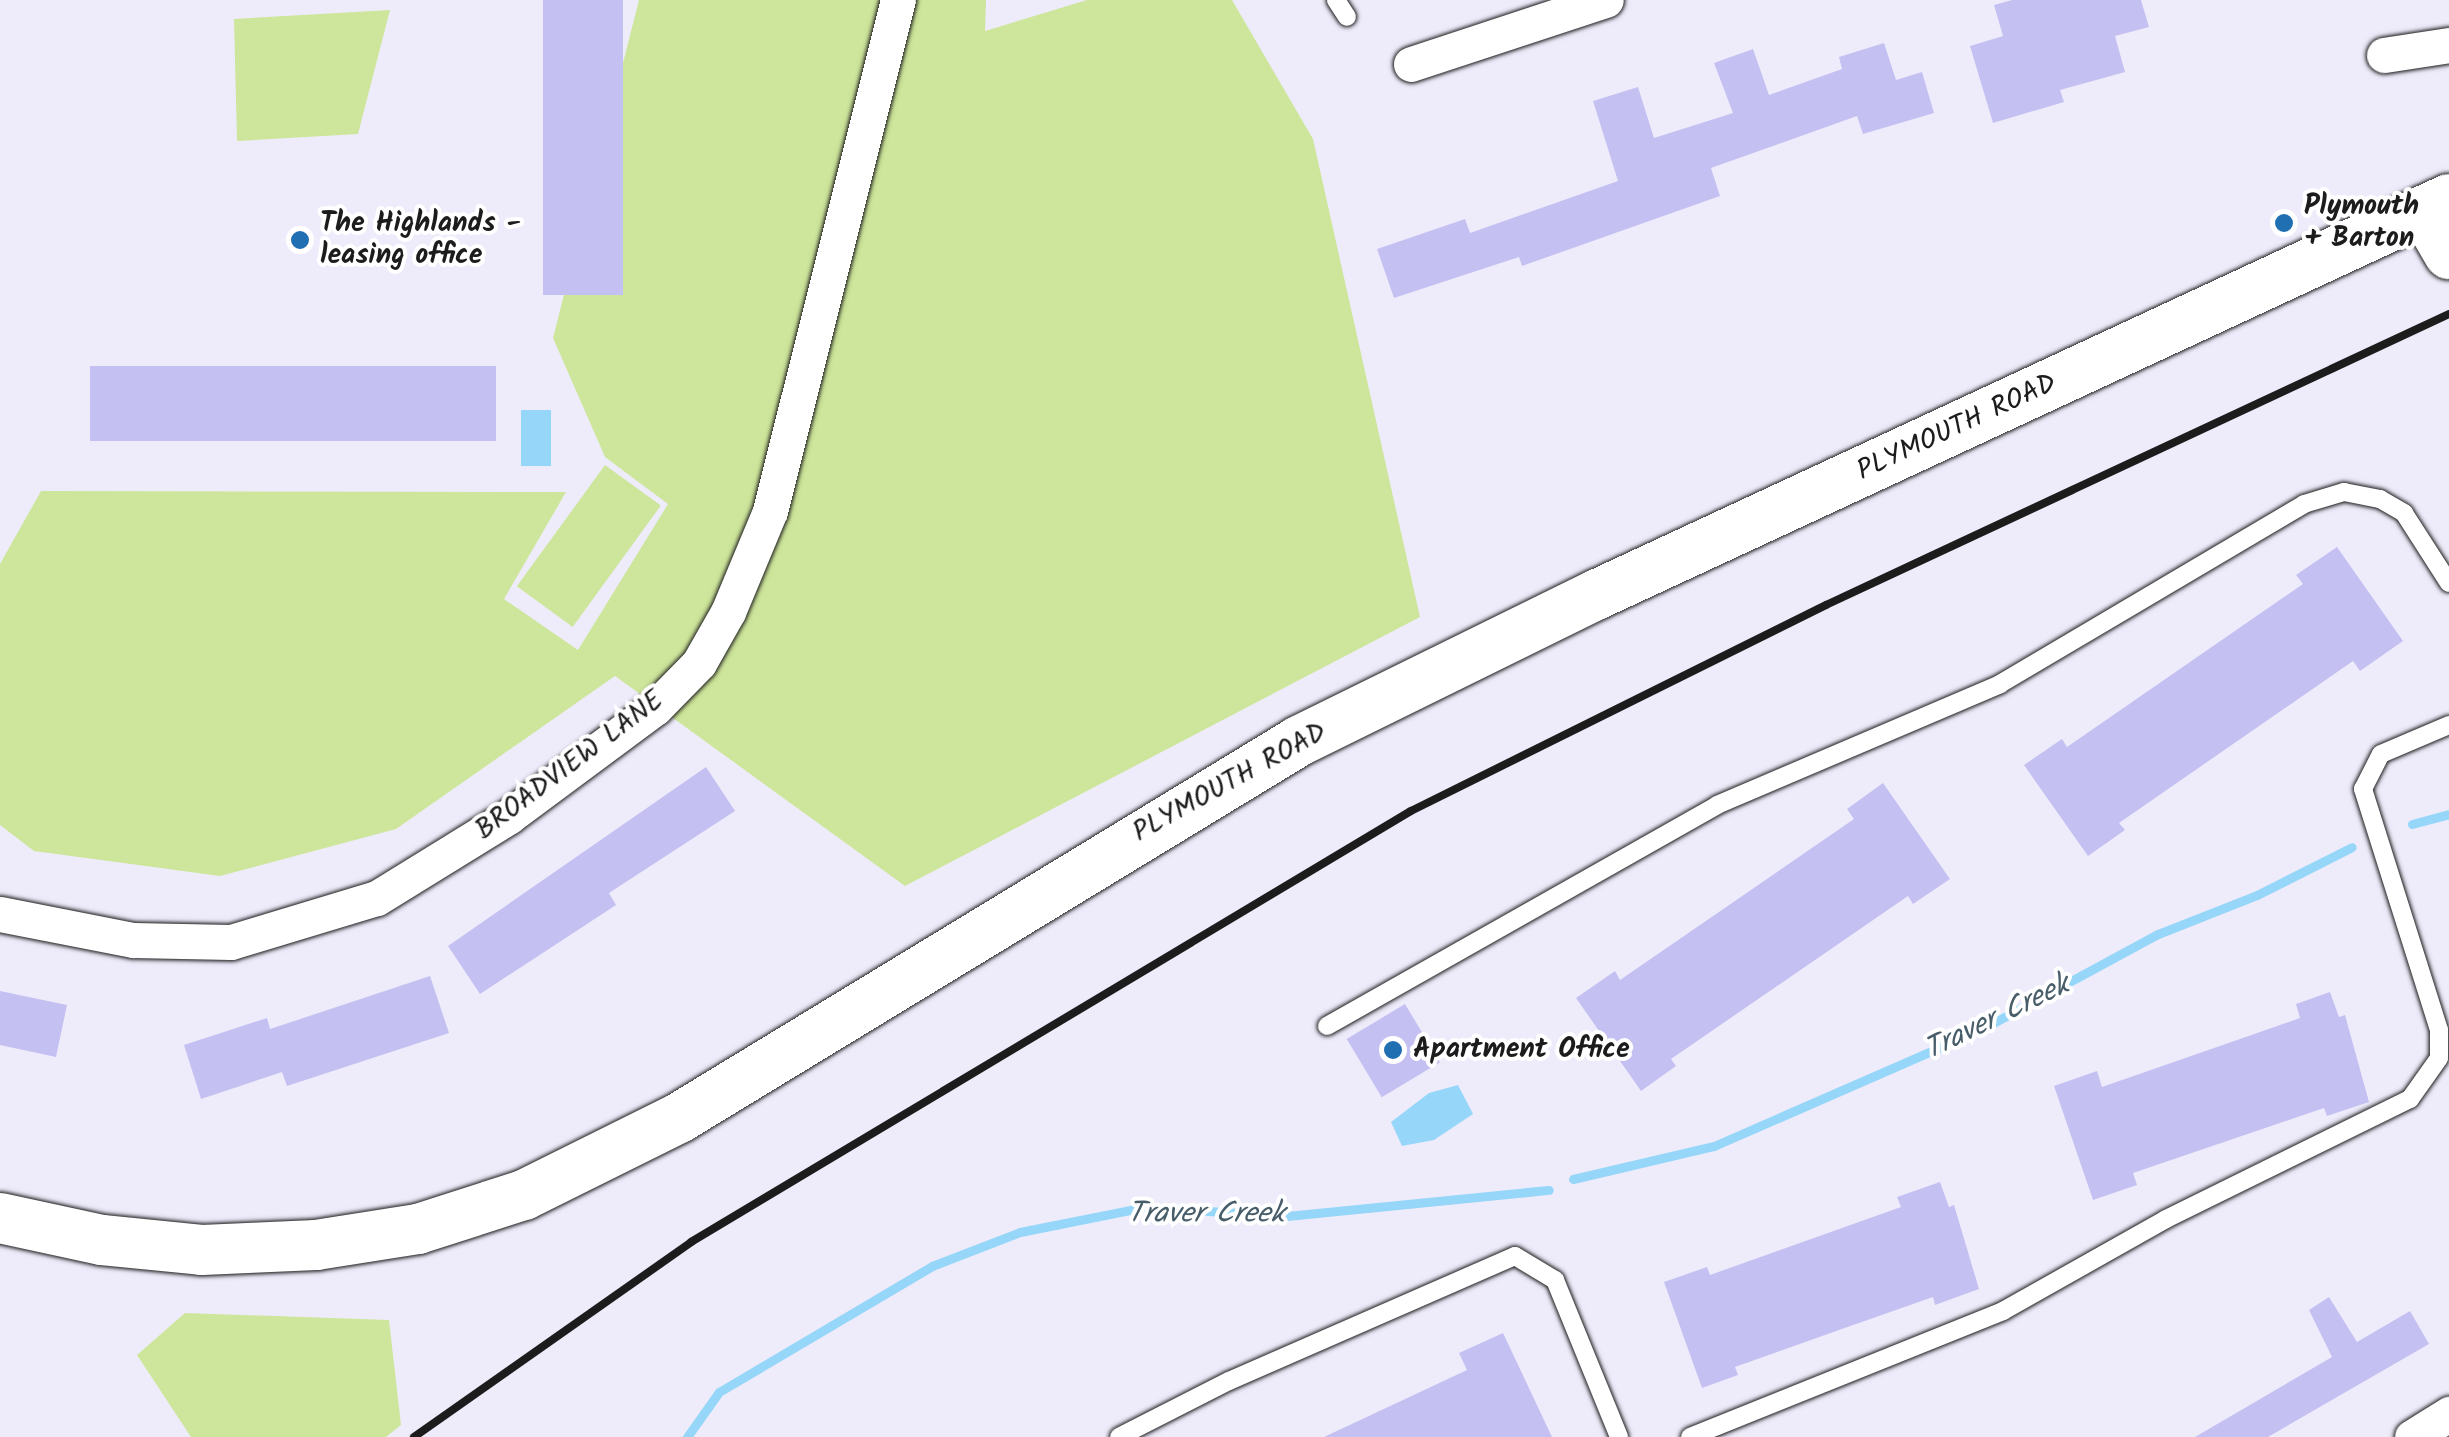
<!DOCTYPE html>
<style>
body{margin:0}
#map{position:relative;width:2449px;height:1437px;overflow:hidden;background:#eeecfb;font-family:Kalam,sans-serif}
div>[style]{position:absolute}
.green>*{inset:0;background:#cee69b;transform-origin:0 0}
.water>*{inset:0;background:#96d6f8;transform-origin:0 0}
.stream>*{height:9px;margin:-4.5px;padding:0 4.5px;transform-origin:4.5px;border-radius:4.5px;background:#96d6f8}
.building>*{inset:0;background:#c5c0f2;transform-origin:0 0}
.roads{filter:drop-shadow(0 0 2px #1c1c1c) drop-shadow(0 0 2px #1c1c1c)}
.service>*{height:18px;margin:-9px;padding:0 9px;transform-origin:9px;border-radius:9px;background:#fff}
.minor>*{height:35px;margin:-17.5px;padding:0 17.5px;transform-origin:17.5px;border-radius:17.5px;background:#fff}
.secondary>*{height:50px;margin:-25px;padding:0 25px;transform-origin:25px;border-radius:25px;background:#fff}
.rail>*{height:8px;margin:-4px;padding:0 4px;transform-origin:4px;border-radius:4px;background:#1c1c1c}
.dots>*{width:28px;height:28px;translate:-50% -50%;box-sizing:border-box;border:5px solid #fff;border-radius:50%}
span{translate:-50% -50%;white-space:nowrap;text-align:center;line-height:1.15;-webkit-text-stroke:8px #fff;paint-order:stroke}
.poi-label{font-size:28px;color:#1c1c1c;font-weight:700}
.left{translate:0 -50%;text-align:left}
.street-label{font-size:28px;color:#1c1c1c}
.water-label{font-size:30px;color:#475d69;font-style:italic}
</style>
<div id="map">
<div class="green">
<i style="clip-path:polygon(639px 0,986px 0,985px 31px,1087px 0,1232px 0,1313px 139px,1420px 617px,905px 886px,615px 676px,396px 829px,220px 876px,34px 851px,0 825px,0 564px,41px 491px,566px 492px,504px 599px,578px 650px,668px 504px,605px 457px,553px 338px)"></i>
<i style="clip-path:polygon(390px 10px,358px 134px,237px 141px,234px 19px)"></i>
<i style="left:605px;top:465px;width:69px;height:150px;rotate:36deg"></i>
<i style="clip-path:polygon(185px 1313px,389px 1320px,401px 1425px,386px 1437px,191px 1437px,137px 1355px)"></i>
</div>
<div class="water">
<i style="left:521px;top:410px;width:30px;height:56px"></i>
<i style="clip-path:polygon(1458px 1085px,1473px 1114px,1434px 1140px,1402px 1146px,1391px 1122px,1429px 1093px)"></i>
</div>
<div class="stream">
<i style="left:2412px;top:824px;width:38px;rotate:-15deg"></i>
<i style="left:1573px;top:1179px;width:145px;rotate:-13.2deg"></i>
<i style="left:1714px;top:1146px;width:295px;rotate:-23.6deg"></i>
<i style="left:1984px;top:1028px;width:198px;rotate:-28.4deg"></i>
<i style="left:2158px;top:934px;width:106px;rotate:-21.5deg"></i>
<i style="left:2257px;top:895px;width:106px;rotate:-26.8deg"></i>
<i style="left:687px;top:1437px;width:55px;rotate:-54.6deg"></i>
<i style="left:719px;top:1392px;width:247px;rotate:-30.6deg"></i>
<i style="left:932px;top:1266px;width:94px;rotate:-21.1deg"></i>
<i style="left:1020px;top:1232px;width:127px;rotate:-11.3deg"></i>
<i style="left:1145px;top:1207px;width:142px;rotate:3.6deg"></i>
<i style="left:1287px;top:1216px;width:263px;rotate:-5.7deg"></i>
</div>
<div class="building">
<i style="left:543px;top:0;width:80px;height:295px"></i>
<i style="clip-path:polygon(2012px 0,2141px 0,2149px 27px,2115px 36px,2125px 72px,2060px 90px,2064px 102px,1993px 123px,1970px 46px,2003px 36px,1994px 5px)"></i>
<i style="clip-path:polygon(1884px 43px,1896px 80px,1922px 72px,1934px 113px,1863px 134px,1857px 116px,1711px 168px,1720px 196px,1522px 266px,1519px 257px,1394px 298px,1377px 249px,1465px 219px,1470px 233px,1618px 181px,1593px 101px,1638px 87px,1654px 138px,1733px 113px,1714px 63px,1753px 49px,1769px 95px,1842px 69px,1839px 57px)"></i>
<i style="left:496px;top:366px;width:75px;height:406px;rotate:90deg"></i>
<i style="clip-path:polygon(2337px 547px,2403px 641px,2360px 671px,2353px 661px,2119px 823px,2125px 830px,2088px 856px,2024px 765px,2062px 739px,2067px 747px,2303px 584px,2296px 575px)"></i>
<i style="clip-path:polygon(706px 767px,735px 811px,609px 893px,616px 905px,480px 994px,448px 946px)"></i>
<i style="clip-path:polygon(1883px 783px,1950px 879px,1913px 904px,1908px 896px,1671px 1059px,1676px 1066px,1641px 1091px,1576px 998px,1615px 971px,1620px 980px,1854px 819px,1847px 809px)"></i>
<i style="clip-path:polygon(430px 976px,449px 1033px,287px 1086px,282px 1072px,201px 1099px,184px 1045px,267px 1018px,270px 1029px)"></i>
<i style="clip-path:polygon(0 991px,67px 1005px,56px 1057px,0 1045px)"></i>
<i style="clip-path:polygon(2330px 992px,2339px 1017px,2345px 1015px,2369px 1102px,2327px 1116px,2324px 1108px,2133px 1173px,2137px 1185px,2093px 1200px,2054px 1086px,2097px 1071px,2102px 1087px,2300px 1018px,2296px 1004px)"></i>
<i style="left:1405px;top:1004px;width:68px;height:68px;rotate:59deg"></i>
<i style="clip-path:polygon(1940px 1182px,1949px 1207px,1954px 1205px,1979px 1289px,1935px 1305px,1933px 1297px,1839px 1330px,1735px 1367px,1738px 1375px,1702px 1388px,1664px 1282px,1707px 1267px,1710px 1275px,1901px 1207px,1897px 1197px)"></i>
<i style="clip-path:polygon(2329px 1297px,2357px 1342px,2410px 1311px,2429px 1344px,2268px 1437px,2195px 1437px,2332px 1357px,2309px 1310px)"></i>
<i style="clip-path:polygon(1503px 1333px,1552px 1437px,1324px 1437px,1467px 1370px,1459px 1353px)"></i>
</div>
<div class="roads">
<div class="service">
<i style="left:1336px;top:0;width:20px;rotate:57deg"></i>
<i style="left:1327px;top:1026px;width:448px;rotate:-29.5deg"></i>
<i style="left:1717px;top:805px;width:308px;rotate:-23.1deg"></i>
<i style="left:2000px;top:684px;width:353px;rotate:-30.6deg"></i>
<i style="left:2304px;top:504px;width:42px;rotate:-16.7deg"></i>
<i style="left:2344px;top:492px;width:37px;rotate:11deg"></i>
<i style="left:2380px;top:499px;width:28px;rotate:30deg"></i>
<i style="left:2404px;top:513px;width:83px;rotate:57.3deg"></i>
<i style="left:1119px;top:1437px;width:123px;rotate:-27deg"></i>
<i style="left:1229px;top:1381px;width:312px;rotate:-23.6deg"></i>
<i style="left:1515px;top:1256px;width:47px;rotate:31deg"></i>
<i style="left:1555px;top:1280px;width:170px;rotate:67.8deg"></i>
<i style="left:1690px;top:1437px;width:337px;rotate:-21.9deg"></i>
<i style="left:2003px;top:1311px;width:187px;rotate:-29.4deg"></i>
<i style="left:2166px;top:1219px;width:272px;rotate:-26.2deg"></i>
<i style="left:2410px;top:1099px;width:50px;rotate:-54.7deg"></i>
<i style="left:2439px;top:1058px;width:28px;rotate:-90deg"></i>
<i style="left:2439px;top:1030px;width:253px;rotate:-107.5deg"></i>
<i style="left:2363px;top:789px;width:39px;rotate:-63deg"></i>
<i style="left:2381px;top:754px;width:74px;rotate:-23.1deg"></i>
</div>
<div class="minor">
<i style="left:2384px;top:55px;width:66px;rotate:-8.7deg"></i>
<i style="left:1411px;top:64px;width:205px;rotate:-18.2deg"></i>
<i style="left:0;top:914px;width:136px;rotate:11.1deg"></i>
<i style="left:133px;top:940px;width:98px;rotate:1.2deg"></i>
<i style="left:231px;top:942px;width:152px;rotate:-16.8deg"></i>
<i style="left:377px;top:898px;width:154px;rotate:-31.7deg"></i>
<i style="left:508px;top:817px;width:183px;rotate:-36.6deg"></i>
<i style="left:655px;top:708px;width:63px;rotate:-45.6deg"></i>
<i style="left:699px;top:663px;width:59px;rotate:-60.4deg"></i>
<i style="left:728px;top:612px;width:109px;rotate:-67.4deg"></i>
<i style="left:770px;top:511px;width:527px;rotate:-75.94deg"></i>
<i style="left:2412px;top:1437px;width:44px;rotate:-31.9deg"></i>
</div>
<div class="secondary">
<i style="left:2424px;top:211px;width:50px;rotate:59.8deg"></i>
<i style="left:0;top:1218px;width:104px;rotate:12.2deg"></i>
<i style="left:102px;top:1240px;width:100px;rotate:5.7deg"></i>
<i style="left:202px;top:1250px;width:114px;rotate:-2.5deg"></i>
<i style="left:316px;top:1245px;width:103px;rotate:-8.9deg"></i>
<i style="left:418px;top:1229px;width:111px;rotate:-17.8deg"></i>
<i style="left:524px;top:1195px;width:173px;rotate:-26.4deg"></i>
<i style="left:679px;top:1118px;width:726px;rotate:-31.3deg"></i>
<i style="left:1299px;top:741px;width:333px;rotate:-26.2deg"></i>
<i style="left:1598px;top:594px;width:938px;rotate:-24.9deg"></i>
</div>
</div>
<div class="rail">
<i style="left:414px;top:1437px;width:339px;rotate:-35.1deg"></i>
<i style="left:691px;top:1242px;width:839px;rotate:-30.91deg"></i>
<i style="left:1411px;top:811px;width:463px;rotate:-26.4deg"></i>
<i style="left:1826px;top:605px;width:688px;rotate:-25.04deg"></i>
</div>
<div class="dots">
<i style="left:2284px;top:223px;background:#1f6fb2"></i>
<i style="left:300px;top:240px;background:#1f6fb2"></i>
<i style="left:1393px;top:1050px;background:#1f6fb2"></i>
</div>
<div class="poi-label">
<span class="left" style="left:2304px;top:223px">Plymouth<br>+ Barton</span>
<span class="left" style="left:320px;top:240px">The Highlands -<br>leasing office</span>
<span class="left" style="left:1413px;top:1050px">Apartment Office</span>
</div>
<div class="street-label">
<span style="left:1957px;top:428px;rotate:-25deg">PLYMOUTH ROAD</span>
<span style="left:570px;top:766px;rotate:-37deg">BROADVIEW LANE</span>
<span style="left:1230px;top:783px;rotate:-29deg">PLYMOUTH ROAD</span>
</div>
<div class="water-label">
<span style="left:1997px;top:1018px;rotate:-26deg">Traver Creek</span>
<span style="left:1206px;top:1214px">Traver Creek</span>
</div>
</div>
